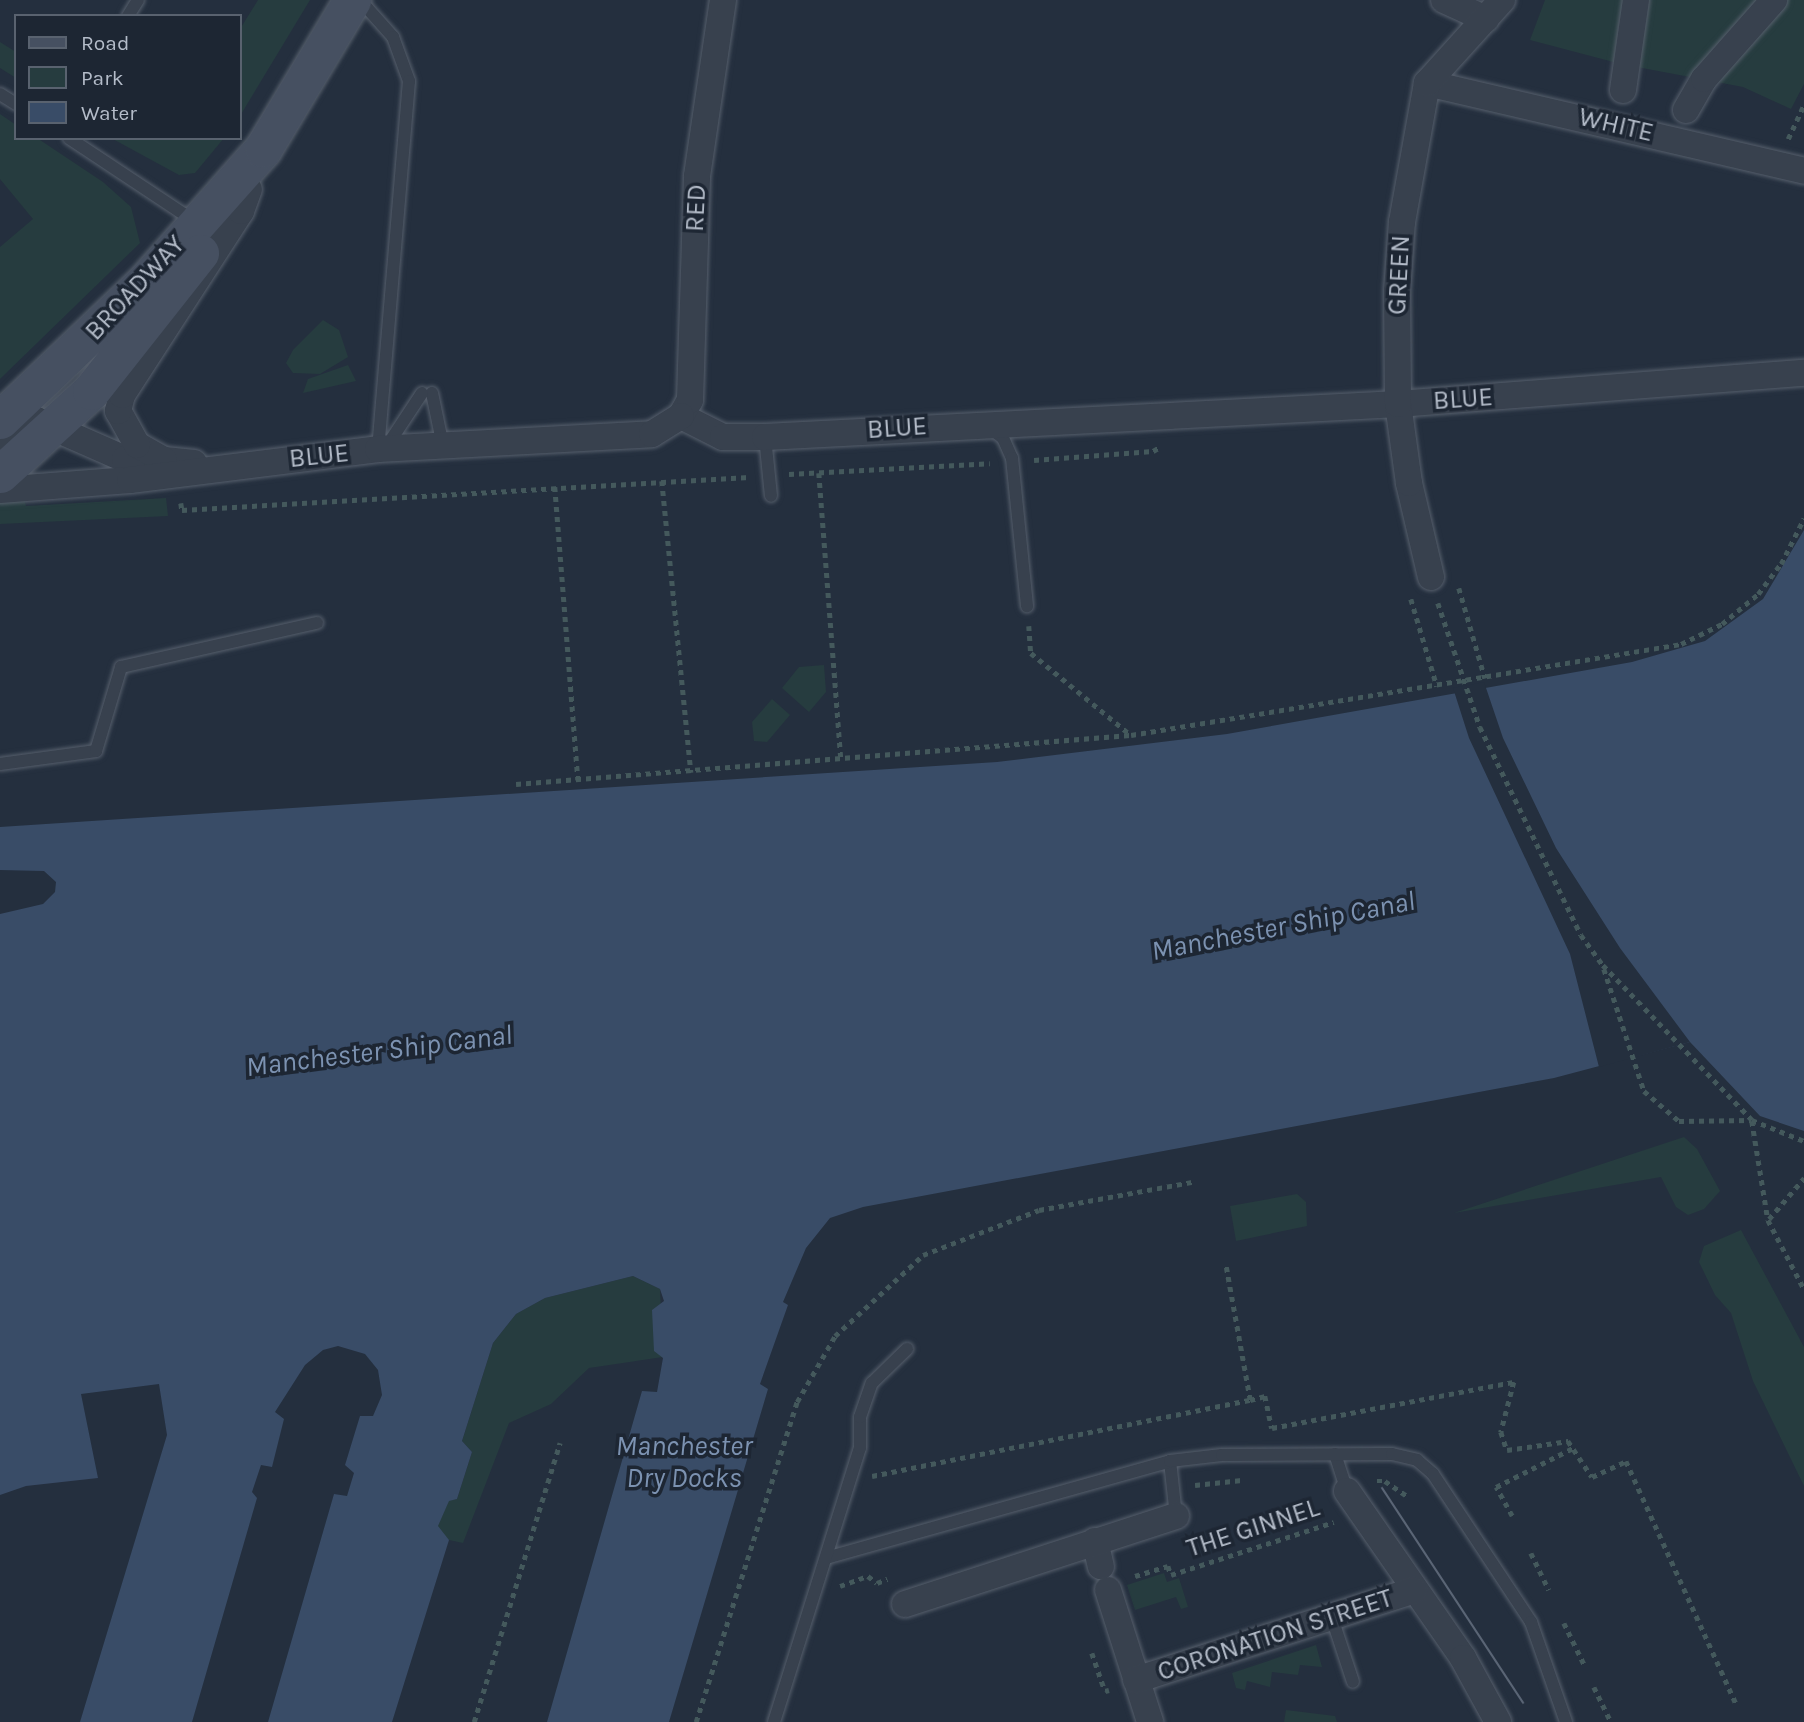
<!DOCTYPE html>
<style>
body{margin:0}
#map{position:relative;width:1804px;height:1722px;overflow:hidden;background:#242f3e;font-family:Karla,sans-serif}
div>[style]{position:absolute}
.green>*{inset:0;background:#263c3f}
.water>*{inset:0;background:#394c67}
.pier>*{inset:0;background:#242f3e}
.path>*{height:4.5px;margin-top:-2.25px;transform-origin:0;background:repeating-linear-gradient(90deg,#44595c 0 5px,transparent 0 10px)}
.roads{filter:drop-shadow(0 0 2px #565f6c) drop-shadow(0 0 2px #565f6c)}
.lane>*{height:12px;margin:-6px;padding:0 6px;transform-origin:6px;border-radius:6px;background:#38414e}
.street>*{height:26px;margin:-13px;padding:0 13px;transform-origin:13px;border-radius:13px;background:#38414e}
.secondary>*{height:37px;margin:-18.5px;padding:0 18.5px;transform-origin:18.5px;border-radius:18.5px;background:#465061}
.tram>*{height:2px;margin:-1px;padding:0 1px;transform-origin:1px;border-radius:1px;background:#5a6575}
span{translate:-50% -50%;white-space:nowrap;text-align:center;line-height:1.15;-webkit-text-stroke:7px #1d2633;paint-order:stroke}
.street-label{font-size:26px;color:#b4bcc9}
.water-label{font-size:28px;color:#7c92b1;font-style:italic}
.legend{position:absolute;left:14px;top:14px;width:228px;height:126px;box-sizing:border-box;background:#1d2633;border:2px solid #59626f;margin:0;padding:9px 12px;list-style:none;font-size:21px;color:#b4bcc9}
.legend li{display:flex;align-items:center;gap:14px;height:35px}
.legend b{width:35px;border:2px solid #59626f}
</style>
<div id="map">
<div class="green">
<i style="clip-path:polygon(258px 0,310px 0,240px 116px,240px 29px)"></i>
<i style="clip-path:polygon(1545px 0,1804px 0,1804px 84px,1791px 109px,1743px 87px,1621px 64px,1530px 40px)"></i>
<i style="clip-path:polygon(0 42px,16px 52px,16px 78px,0 68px)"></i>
<i style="clip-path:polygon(0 114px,16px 125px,16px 138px,37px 138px,103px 182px,131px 207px,140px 243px,0 379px,0 247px,33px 219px,0 179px)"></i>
<i style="clip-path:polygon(111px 138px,224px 138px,195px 173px,179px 175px)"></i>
<i style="clip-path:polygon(323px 320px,339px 330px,348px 357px,320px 374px,293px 373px,286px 363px,293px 350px)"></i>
<i style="clip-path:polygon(348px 365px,356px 381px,303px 393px,308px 379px)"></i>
<i style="clip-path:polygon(24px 496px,26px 506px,166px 498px,168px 516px,0 524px,0 501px)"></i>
<i style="clip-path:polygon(824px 665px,826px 692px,809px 712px,782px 688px,799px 667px)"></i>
<i style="clip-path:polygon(772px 699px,790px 715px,767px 742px,754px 741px,752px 722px)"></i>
<i style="clip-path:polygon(1684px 1137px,1697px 1149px,1720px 1191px,1704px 1209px,1688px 1215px,1676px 1207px,1661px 1177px,1454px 1213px)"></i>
<i style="clip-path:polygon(1297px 1194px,1306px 1202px,1307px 1226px,1236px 1241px,1230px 1206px)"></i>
<i style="clip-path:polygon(1741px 1230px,1804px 1347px,1804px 1486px,1753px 1381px,1731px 1313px,1715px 1295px,1699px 1262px,1704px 1246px)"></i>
<i style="clip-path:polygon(633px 1276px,660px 1289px,663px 1357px,589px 1368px,551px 1404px,509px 1423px,463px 1543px,449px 1540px,437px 1527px,449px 1500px,457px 1499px,472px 1452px,462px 1441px,493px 1343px,516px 1314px,545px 1298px)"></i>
<i style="clip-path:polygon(1164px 1573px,1167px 1582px,1179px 1578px,1188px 1607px,1181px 1609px,1176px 1597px,1135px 1610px,1127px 1585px)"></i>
<i style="clip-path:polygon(1316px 1645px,1322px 1667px,1300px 1665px,1298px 1675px,1272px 1672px,1270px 1687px,1247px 1681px,1245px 1690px,1236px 1688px,1232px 1673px)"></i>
<i style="clip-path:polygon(1286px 1710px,1335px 1716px,1337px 1722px,1284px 1722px)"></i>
</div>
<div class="water">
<i style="clip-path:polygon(1804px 530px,1804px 1131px,1760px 1116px,1690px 1042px,1554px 1078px,863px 1207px,830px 1218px,806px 1248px,783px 1302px,788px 1305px,760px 1384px,768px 1389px,669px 1722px,547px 1722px,642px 1391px,657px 1392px,663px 1358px,654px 1351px,652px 1310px,664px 1301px,660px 1289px,633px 1276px,545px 1298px,516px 1314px,493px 1343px,462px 1441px,472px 1452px,457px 1499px,449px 1501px,438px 1526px,449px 1540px,392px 1722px,268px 1722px,334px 1494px,347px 1496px,354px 1473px,345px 1465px,360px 1416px,373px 1416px,382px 1395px,378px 1370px,365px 1354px,338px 1346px,323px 1350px,305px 1365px,275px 1412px,284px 1419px,272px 1467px,261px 1465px,252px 1492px,257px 1498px,192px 1722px,80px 1722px,167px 1435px,159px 1384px,81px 1394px,98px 1478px,26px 1486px,0 1495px,0 914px,43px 904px,55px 892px,56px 882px,44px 871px,0 870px,0 827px,997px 762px,1227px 734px,1632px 662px,1705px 641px,1763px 599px)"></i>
</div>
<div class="pier">
<i style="clip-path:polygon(1484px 682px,1503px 738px,1556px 848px,1620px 948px,1690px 1042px,1599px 1067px,1570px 954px,1469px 738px,1453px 688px)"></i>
</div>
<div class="path">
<i style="left:1788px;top:139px;width:38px;rotate:-65deg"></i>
<i style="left:1034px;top:460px;width:119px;rotate:-4.3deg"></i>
<i style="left:1153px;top:451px;width:8px;rotate:-30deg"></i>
<i style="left:819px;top:473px;width:288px;rotate:85.6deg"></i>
<i style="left:789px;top:474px;width:201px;rotate:-3.1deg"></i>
<i style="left:662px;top:481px;width:293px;rotate:84.3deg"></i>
<i style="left:555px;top:487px;width:294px;rotate:85.5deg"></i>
<i style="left:181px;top:503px;width:7px;rotate:82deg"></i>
<i style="left:182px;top:510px;width:568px;rotate:-3.33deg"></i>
<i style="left:1459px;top:588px;width:94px;rotate:73.9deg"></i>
<i style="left:1411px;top:599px;width:91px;rotate:73.4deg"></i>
<i style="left:1438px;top:603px;width:131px;rotate:71.3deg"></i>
<i style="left:1480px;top:727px;width:231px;rotate:64.1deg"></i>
<i style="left:1581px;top:935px;width:37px;rotate:54deg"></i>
<i style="left:1603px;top:965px;width:215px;rotate:46.1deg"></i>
<i style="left:1752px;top:1120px;width:56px;rotate:22deg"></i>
<i style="left:1029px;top:626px;width:27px;rotate:86deg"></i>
<i style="left:1031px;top:653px;width:129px;rotate:39.4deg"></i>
<i style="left:1131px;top:735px;width:557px;rotate:-9.39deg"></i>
<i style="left:1681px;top:644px;width:46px;rotate:-26deg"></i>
<i style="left:1722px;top:624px;width:47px;rotate:-39.8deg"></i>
<i style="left:1758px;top:594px;width:38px;rotate:-53deg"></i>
<i style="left:1781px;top:564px;width:51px;rotate:-63.4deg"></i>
<i style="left:516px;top:784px;width:616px;rotate:-4.56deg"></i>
<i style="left:1604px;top:969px;width:128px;rotate:71.8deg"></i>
<i style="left:1644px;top:1091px;width:46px;rotate:40.6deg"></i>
<i style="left:1679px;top:1121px;width:72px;rotate:-0.8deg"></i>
<i style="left:1752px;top:1121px;width:100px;rotate:80.8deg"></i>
<i style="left:1768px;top:1220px;width:78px;rotate:62.4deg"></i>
<i style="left:1769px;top:1219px;width:54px;rotate:-49.5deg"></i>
<i style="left:1250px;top:1400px;width:16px;rotate:-15deg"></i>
<i style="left:1265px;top:1396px;width:33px;rotate:78deg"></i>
<i style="left:1272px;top:1428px;width:246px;rotate:-10.8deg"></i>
<i style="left:1514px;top:1382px;width:52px;rotate:104.6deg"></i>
<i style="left:1501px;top:1432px;width:19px;rotate:72deg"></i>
<i style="left:1507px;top:1450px;width:62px;rotate:-8.4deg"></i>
<i style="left:1568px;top:1441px;width:43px;rotate:56.3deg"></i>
<i style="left:1592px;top:1477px;width:38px;rotate:-25deg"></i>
<i style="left:1626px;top:1461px;width:266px;rotate:65.6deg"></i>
<i style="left:872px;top:1476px;width:386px;rotate:-11.4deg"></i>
<i style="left:1250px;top:1400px;width:136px;rotate:-100.2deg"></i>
<i style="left:1377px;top:1481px;width:8px"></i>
<i style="left:1385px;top:1481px;width:27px;rotate:34deg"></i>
<i style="left:1195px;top:1485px;width:47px;rotate:-6.1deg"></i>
<i style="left:1512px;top:1516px;width:33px;rotate:-119deg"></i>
<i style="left:1496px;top:1487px;width:89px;rotate:-26.9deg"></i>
<i style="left:1531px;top:1553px;width:41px;rotate:64.1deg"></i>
<i style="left:1135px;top:1576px;width:34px;rotate:-17deg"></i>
<i style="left:1168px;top:1566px;width:9px;rotate:72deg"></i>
<i style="left:1171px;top:1575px;width:171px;rotate:-18deg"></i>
<i style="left:840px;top:1586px;width:30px;rotate:-20deg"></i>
<i style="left:868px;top:1576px;width:11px;rotate:38deg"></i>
<i style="left:877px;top:1583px;width:11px;rotate:-22deg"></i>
<i style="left:1564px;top:1623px;width:46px;rotate:64deg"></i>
<i style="left:1092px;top:1653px;width:40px;rotate:71.1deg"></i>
<i style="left:1105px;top:1691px;width:4px;rotate:-14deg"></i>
<i style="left:1594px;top:1687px;width:39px;rotate:64deg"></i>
<i style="left:474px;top:1722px;width:292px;rotate:-72.9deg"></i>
<i style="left:696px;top:1722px;width:336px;rotate:-72.5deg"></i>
<i style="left:797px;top:1402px;width:76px;rotate:-60.1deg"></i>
<i style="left:835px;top:1336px;width:120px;rotate:-42.6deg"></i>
<i style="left:923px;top:1255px;width:124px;rotate:-21.2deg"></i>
<i style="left:1039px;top:1210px;width:156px;rotate:-10.4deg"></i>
</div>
<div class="roads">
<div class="lane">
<i style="left:360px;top:0;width:50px;rotate:48.3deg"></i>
<i style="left:393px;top:37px;width:47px;rotate:70deg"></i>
<i style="left:409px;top:81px;width:369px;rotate:94.8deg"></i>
<i style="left:128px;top:16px;width:19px;rotate:-58deg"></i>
<i style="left:0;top:94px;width:19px;rotate:32deg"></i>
<i style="left:69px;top:138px;width:150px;rotate:33.6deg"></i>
<i style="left:432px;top:393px;width:54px;rotate:78.3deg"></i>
<i style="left:990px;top:428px;width:16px;rotate:38deg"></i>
<i style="left:1003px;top:438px;width:22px;rotate:66deg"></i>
<i style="left:1012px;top:458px;width:149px;rotate:84.2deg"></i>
<i style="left:765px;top:437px;width:59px;rotate:84.2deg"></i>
<i style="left:385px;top:449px;width:67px;rotate:-56.5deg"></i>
<i style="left:0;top:764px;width:97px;rotate:-7.7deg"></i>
<i style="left:96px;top:751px;width:88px;rotate:-73.4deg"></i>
<i style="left:121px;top:667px;width:201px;rotate:-12.7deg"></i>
<i style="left:1335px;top:1454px;width:39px;rotate:72deg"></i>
<i style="left:1170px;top:1461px;width:55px;rotate:83.8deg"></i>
<i style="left:826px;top:1558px;width:357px;rotate:-15.7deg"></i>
<i style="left:1170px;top:1461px;width:52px;rotate:-6.6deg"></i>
<i style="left:1222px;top:1455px;width:170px;rotate:-0.3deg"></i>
<i style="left:1392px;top:1454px;width:26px;rotate:13deg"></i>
<i style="left:1417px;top:1460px;width:21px;rotate:41deg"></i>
<i style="left:1433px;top:1474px;width:178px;rotate:56.5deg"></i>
<i style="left:1531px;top:1622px;width:106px;rotate:70.7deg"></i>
<i style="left:1332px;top:1618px;width:67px;rotate:71.8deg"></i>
<i style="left:774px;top:1722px;width:287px;rotate:-72.6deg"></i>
<i style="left:860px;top:1448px;width:31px;rotate:-90deg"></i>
<i style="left:860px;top:1417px;width:36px;rotate:-71deg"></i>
<i style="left:872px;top:1383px;width:49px;rotate:-44.2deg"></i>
</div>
<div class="street">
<i style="left:1444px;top:0;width:46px;rotate:24.3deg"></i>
<i style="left:1427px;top:83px;width:387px;rotate:13.1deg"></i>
<i style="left:1623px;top:90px;width:91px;rotate:-81.8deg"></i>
<i style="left:1686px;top:110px;width:36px;rotate:-60deg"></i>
<i style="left:1704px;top:79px;width:106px;rotate:-48.5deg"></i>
<i style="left:681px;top:416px;width:47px;rotate:26.6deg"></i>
<i style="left:723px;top:437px;width:42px"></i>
<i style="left:765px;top:437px;width:634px;rotate:-2.98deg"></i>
<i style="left:1398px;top:404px;width:407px;rotate:-4.4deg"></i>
<i style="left:681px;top:416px;width:18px;rotate:-61deg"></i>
<i style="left:690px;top:400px;width:224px;rotate:-88.2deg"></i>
<i style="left:697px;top:176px;width:178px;rotate:-81.6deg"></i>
<i style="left:0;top:441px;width:42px;rotate:-30.3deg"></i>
<i style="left:36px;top:420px;width:97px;rotate:23.7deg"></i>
<i style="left:125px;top:459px;width:34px;rotate:2deg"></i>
<i style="left:194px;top:463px;width:30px;rotate:-174deg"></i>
<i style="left:164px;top:460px;width:31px;rotate:-151deg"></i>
<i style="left:137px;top:445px;width:39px;rotate:-119deg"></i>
<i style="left:118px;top:411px;width:16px;rotate:-76deg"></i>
<i style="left:122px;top:395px;width:219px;rotate:-57.1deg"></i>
<i style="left:241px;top:211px;width:23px;rotate:-70deg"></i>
<i style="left:0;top:490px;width:130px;rotate:-4.4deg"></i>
<i style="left:130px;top:480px;width:250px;rotate:-7.1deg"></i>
<i style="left:378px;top:449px;width:274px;rotate:-3.1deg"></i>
<i style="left:652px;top:434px;width:34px;rotate:-32deg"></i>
<i style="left:1431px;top:577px;width:97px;rotate:-103.2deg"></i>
<i style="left:1409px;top:483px;width:80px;rotate:-97.9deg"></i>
<i style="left:1398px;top:404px;width:113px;rotate:-90.5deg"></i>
<i style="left:1397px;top:291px;width:69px;rotate:-85.9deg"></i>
<i style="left:1402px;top:222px;width:141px;rotate:-79.8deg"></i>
<i style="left:1427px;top:83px;width:112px;rotate:-47.9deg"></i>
<i style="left:1347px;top:1491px;width:203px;rotate:55.2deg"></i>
<i style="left:1463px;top:1658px;width:73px;rotate:61.3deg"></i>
<i style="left:1095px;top:1541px;width:26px;rotate:77deg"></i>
<i style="left:1108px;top:1590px;width:139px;rotate:72.3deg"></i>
<i style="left:905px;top:1604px;width:285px;rotate:-18deg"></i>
<i style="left:1136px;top:1680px;width:292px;rotate:-17.9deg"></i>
</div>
<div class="secondary">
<i style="left:0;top:420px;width:199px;rotate:-43.6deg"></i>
<i style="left:144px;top:283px;width:179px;rotate:-48.4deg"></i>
<i style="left:263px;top:149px;width:174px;rotate:-59.1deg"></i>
<i style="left:0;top:474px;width:123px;rotate:-42.4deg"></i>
<i style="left:91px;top:391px;width:176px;rotate:-51.7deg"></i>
</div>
</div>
<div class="tram">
<i style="left:1382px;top:1488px;width:257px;rotate:56.7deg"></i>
</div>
<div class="street-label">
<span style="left:1616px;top:125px;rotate:13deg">WHITE</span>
<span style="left:696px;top:208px;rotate:-87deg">RED</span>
<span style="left:1399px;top:275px;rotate:-87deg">GREEN</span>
<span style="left:135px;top:288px;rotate:-47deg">BROADWAY</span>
<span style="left:1463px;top:399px;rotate:-4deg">BLUE</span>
<span style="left:897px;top:428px;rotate:-4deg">BLUE</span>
<span style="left:319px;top:456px;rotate:-6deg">BLUE</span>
<span style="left:1253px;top:1528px;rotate:-18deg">THE GINNEL</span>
<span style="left:1275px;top:1635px;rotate:-18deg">CORONATION STREET</span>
</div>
<div class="water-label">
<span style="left:1283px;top:926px;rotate:-11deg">Manchester Ship Canal</span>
<span style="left:379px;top:1051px;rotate:-7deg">Manchester Ship Canal</span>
<span style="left:684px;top:1462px">Manchester<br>Dry Docks</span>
</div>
<ul class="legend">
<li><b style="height:9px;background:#465061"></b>Road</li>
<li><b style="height:19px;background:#263c3f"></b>Park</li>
<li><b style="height:19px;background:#394c67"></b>Water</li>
</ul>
</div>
